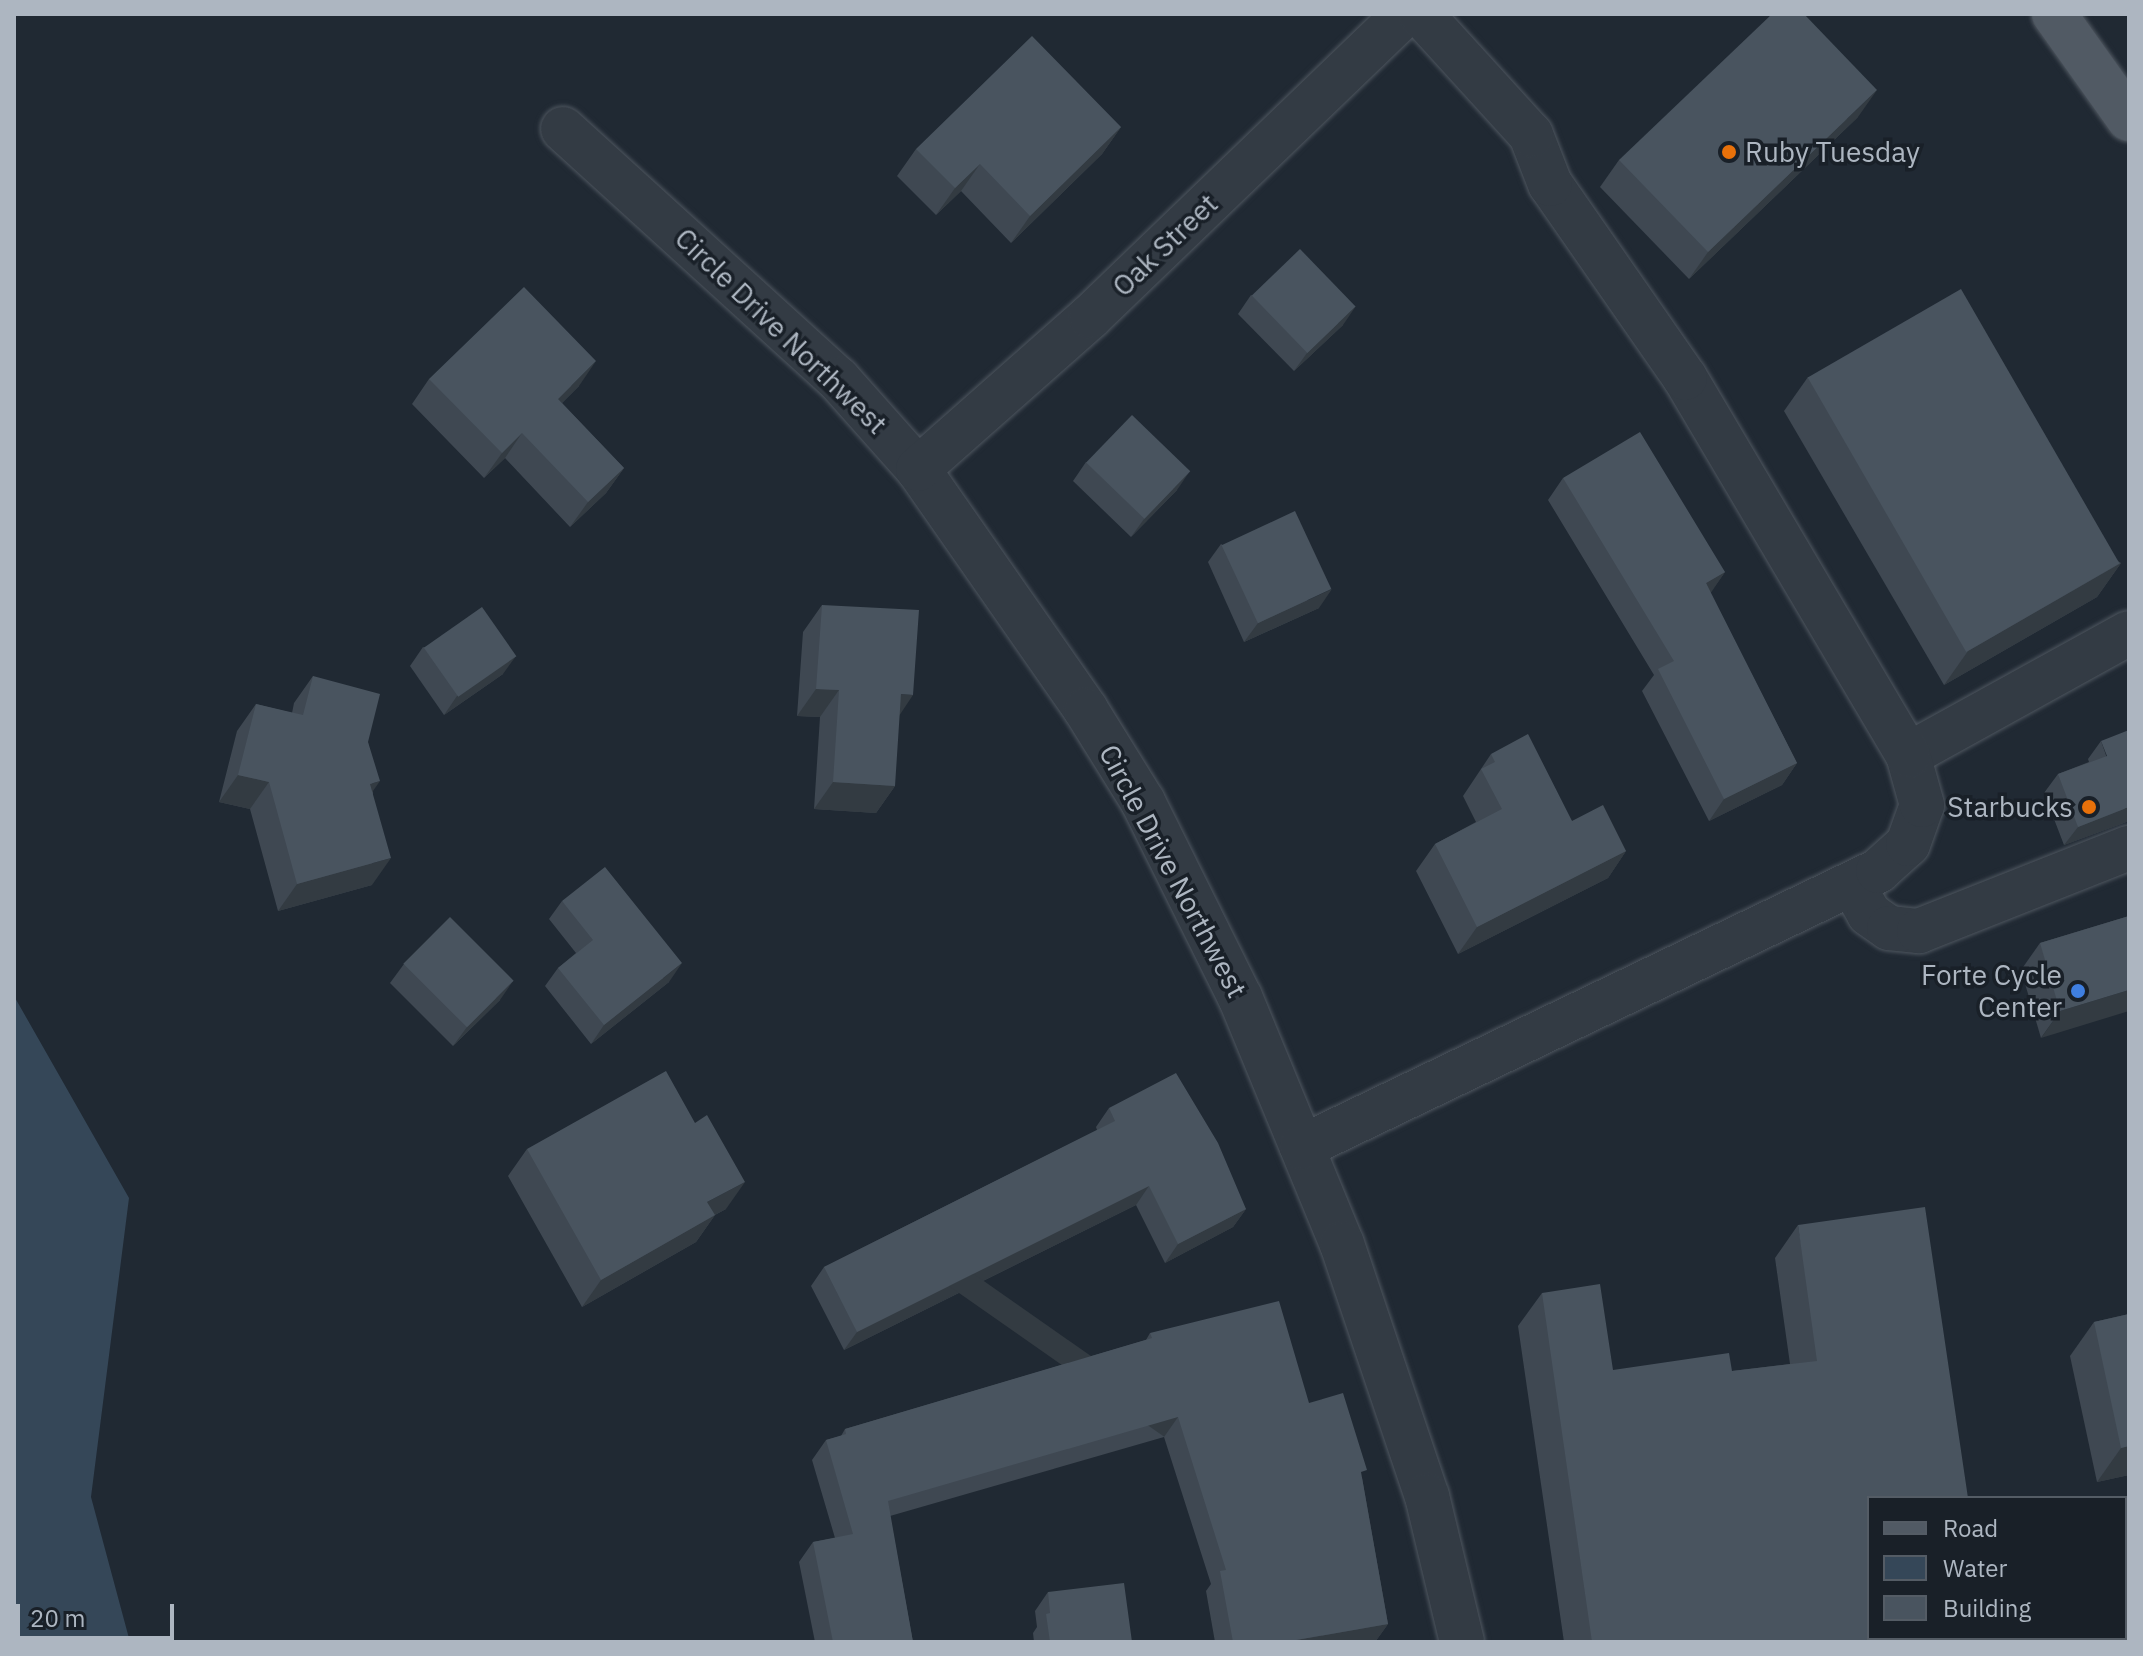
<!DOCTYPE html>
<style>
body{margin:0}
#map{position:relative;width:2143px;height:1656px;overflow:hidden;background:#202933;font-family:"IBM Plex Sans",sans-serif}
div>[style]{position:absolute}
.water>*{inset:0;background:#354758}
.roads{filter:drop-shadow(0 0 2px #4e565f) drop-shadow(0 0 2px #4e565f)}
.minor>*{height:44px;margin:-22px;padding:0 22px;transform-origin:22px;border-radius:22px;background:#333b44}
.major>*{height:44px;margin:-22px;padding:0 22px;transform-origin:22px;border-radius:22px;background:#515a64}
.wall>*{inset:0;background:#3f4852}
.shaded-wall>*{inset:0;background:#333b42;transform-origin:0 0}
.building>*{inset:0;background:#49545f;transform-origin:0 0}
.dots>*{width:22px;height:22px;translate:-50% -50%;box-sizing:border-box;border:4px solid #192028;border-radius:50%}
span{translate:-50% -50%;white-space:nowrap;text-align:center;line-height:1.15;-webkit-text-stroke:7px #192028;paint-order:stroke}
.poi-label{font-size:28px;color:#adb6c1}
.left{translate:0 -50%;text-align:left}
.right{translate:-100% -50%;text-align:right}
.street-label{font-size:28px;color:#adb6c1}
.frame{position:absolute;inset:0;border:16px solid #adb6c1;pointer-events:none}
.legend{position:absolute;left:1867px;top:1496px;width:260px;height:144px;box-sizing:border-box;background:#192028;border:2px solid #545c65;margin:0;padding:10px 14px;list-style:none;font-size:24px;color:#adb6c1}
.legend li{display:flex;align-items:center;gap:16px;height:40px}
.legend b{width:40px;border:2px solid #545c65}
.scale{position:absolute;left:16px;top:1604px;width:158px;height:36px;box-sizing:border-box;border:4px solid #adb6c1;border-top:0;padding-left:10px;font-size:24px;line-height:28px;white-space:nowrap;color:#adb6c1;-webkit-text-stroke:6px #192028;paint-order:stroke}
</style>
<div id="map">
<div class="water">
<i style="clip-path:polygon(14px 996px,129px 1198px,91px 1497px,130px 1642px,14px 1642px)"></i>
</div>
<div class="roads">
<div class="minor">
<i style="left:563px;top:129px;width:372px;rotate:42.3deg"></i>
<i style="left:838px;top:379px;width:120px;rotate:48.4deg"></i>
<i style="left:918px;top:469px;width:294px;rotate:55.1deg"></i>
<i style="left:1086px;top:710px;width:108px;rotate:58.2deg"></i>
<i style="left:1143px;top:802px;width:218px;rotate:63.6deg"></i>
<i style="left:1240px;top:997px;width:267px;rotate:67.6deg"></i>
<i style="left:1342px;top:1244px;width:266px;rotate:71.4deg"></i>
<i style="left:1427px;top:1496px;width:150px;rotate:76.5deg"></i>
<i style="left:918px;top:469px;width:231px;rotate:-41.5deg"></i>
<i style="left:1091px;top:316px;width:436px;rotate:-43.9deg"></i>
<i style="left:1908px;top:755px;width:252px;rotate:-28.9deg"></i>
<i style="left:1852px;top:884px;width:34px;rotate:60deg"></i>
<i style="left:1869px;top:914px;width:24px;rotate:35deg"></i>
<i style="left:1889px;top:928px;width:30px;rotate:6deg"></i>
<i style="left:1919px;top:931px;width:226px;rotate:-21.6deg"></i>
<i style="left:1302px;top:1147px;width:639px;rotate:-25.6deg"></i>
<i style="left:1878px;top:871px;width:40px;rotate:-42deg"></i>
<i style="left:1908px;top:844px;width:41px;rotate:-70.3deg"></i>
<i style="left:1922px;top:805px;width:52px;rotate:-105.6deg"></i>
<i style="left:1908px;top:755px;width:438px;rotate:-120.6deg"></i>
<i style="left:1685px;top:378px;width:236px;rotate:-124.8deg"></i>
<i style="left:1550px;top:184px;width:53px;rotate:-111.2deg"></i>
<i style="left:1531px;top:135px;width:164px;rotate:-132.3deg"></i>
</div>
<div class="major">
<i style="left:2054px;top:14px;width:129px;rotate:54.5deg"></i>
</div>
</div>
<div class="wall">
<i style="clip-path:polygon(1858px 117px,1689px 279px,1600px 187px,1619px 160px)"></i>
<i style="clip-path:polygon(1121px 127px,1102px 154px,1011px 243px,961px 191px,936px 215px,897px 176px,916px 149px)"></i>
<i style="clip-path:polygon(1251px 295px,1343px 325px,1294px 371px,1238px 314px)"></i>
<i style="clip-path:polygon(1808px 377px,2121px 563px,2097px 597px,1944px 685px,1784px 411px)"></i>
<i style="clip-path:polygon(429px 379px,579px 386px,562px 403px,624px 468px,606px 493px,570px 527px,505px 458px,484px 478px,412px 404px)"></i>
<i style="clip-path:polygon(1086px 462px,1177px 490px,1131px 537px,1073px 481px)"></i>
<i style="clip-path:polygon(1563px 478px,1725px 572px,1710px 593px,1797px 763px,1782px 785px,1709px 821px,1642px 691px,1654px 675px,1548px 500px)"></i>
<i style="clip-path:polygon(1221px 544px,1319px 608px,1244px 642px,1208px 562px)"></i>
<i style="clip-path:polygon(822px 605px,895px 786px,876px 813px,814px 809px,820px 717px,797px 716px,803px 632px)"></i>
<i style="clip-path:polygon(423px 647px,503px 674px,444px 715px,410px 666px)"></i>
<i style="clip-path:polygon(313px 676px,368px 742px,373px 792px,372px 885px,278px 911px,250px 809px,219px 802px,237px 731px,256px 704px,292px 713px,294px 703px)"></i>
<i style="clip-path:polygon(2101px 741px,2129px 821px,2064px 845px,2044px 793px,2058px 774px,2089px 762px,2088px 759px)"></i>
<i style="clip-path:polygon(1491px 754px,1572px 821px,1626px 851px,1608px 878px,1458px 954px,1416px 871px,1435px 844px,1476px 822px,1463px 796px)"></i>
<i style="clip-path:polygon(562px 901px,669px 982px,591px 1044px,545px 986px,558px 968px,576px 953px,549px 919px)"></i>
<i style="clip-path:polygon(2129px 916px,2041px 1038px,2021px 970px,2040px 943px)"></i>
<i style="clip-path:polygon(404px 964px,500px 1000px,453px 1046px,390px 983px)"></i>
<i style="clip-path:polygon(1109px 1108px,1246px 1209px,1233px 1227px,1165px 1263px,1136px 1205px,844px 1350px,811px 1286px,824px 1267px,1097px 1130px,1096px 1127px)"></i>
<i style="clip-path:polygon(527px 1149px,726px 1209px,715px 1215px,696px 1242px,582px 1307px,508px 1176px)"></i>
<i style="clip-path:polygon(1798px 1225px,1869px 1638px,2024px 1638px,2022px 1642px,1564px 1642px,1518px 1326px,1542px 1293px,1613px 1370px,1732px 1371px,1790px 1364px,1775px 1258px)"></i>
<i style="clip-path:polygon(2129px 1314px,2129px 1475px,2097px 1482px,2070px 1356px,2094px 1322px)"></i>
<i style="clip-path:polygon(1150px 1333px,1309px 1403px,1362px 1478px,1388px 1624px,1375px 1642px,1215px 1642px,1206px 1591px,1211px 1584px,1164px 1437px,890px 1516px,913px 1642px,815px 1642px,799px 1562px,813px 1542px,835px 1538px,812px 1460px,826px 1440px,841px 1436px,845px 1429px,1146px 1340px)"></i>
<i style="clip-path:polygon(1048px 1592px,1132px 1642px,1034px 1642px,1033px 1633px,1037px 1627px,1035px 1611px)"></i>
</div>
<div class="shaded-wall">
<i style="clip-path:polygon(1877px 90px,1858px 117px,1689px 279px,1708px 252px)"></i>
<i style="clip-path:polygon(1121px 127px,1102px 154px,1011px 243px,1030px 216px)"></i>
<i style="clip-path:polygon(980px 164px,961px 191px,936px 215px,955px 188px)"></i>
<i style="clip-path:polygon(1356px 306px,1343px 325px,1294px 371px,1307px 353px)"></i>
<i style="clip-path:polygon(596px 361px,579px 386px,540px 424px,558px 399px)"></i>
<i style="clip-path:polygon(522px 433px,505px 458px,484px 478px,502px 453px)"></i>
<i style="clip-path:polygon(624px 468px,606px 493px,570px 527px,588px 502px)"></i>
<i style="clip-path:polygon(1190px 471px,1177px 490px,1131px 537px,1144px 519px)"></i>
<i style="clip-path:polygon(2121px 563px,2097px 597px,1944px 685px,1968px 651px)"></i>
<i style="clip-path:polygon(1725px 572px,1710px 594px,1706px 583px)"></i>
<i style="clip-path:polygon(1332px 589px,1319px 608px,1244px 642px,1258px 623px)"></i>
<i style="clip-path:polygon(516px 656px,503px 674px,444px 715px,457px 696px)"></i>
<i style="clip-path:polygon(816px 689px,839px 690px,820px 717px,797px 716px)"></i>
<i style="clip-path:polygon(901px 694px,913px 695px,895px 722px)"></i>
<i style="clip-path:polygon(1797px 763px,1782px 785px,1709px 821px,1724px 799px)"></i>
<i style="clip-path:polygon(238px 775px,269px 782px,250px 809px,219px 802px)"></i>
<i style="clip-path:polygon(380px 781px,361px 808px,370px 784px)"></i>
<i style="clip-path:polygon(833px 782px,895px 786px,876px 813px,814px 809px)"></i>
<i style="clip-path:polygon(2129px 807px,2129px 821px,2064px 845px,2078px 827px)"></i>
<i style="clip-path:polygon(1626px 851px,1608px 878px,1458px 954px,1477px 927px)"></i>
<i style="clip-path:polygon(391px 858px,372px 885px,278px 911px,297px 884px)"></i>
<i style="clip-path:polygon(682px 963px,669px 982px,591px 1044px,604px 1025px)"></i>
<i style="clip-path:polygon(513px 981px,500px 1000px,453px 1046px,467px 1027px)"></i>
<i style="clip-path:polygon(2129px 990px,2129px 1011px,2041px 1038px,2060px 1011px)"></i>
<i style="clip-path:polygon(745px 1182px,726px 1209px,688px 1229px,707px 1202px)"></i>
<i style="clip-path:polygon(1149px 1186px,1136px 1205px,844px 1350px,857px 1332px)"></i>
<i style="clip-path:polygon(1246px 1209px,1233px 1227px,1165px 1263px,1178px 1244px)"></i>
<i style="clip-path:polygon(715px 1215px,696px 1242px,582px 1307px,601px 1280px)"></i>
<i style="left:1178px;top:1417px;width:24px;height:302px;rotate:125deg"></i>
<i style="clip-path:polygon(2129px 1446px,2129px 1475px,2097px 1482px,2121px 1448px)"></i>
<i style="clip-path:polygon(1388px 1624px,1375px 1642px,1285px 1642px)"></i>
<i style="left:1972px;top:1638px;width:52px;height:5px"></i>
</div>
<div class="building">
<i style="clip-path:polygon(1772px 14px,1804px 14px,1877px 90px,1708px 252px,1619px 160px)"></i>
<i style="clip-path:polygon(1032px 36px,1121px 127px,1030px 216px,980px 164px,955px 188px,916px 149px)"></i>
<i style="left:1300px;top:249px;width:80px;height:67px;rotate:46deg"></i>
<i style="clip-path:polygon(524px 287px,596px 361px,558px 399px,624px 468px,588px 502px,522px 433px,502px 453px,429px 379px)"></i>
<i style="left:1961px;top:289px;width:317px;height:177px;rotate:60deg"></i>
<i style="left:1132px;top:415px;width:81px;height:66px;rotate:44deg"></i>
<i style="clip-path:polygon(1640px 432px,1725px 572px,1706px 583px,1797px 763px,1724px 799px,1658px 669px,1674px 661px,1563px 478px)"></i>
<i style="left:1295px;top:511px;width:86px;height:81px;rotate:65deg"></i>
<i style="clip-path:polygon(822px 605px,919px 610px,913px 695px,901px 694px,895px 786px,833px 782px,839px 690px,816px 689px)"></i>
<i style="left:482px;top:607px;width:60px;height:71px;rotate:55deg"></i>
<i style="clip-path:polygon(313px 676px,380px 694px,368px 742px,380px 781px,370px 784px,391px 858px,297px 884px,269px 782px,238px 775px,256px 704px,303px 715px)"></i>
<i style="clip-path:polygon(2129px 730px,2129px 807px,2078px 827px,2058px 774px,2107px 756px,2101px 741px)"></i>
<i style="clip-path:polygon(1528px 734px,1572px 821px,1603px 805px,1626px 851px,1477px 927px,1435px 844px,1502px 809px,1481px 769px,1495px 762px,1491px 754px)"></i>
<i style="clip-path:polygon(605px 867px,682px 963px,604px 1025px,558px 968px,593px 940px,562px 901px)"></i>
<i style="clip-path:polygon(2129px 916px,2129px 990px,2060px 1011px,2040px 943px)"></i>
<i style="left:450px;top:917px;width:90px;height:66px;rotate:45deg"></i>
<i style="clip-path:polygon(666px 1071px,695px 1123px,707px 1115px,745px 1182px,707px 1202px,715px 1215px,601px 1280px,527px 1149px)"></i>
<i style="clip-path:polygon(1176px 1073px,1218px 1143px,1246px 1209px,1178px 1244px,1149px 1186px,857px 1332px,824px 1267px,1115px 1121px,1109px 1108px)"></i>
<i style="clip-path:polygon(1925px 1207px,1968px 1498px,1869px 1498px,1869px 1638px,1988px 1638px,1989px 1642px,1592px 1642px,1542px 1293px,1600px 1284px,1613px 1370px,1729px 1353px,1732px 1371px,1817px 1361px,1798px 1225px)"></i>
<i style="clip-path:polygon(1279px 1301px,1309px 1403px,1343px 1393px,1367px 1470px,1361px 1472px,1388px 1624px,1285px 1642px,1233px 1642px,1220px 1571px,1226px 1570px,1178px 1417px,888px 1501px,913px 1642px,833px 1642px,813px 1542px,853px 1534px,826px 1440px,846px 1434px,845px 1429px,1152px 1338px,1150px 1333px)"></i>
<i style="clip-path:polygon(2129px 1314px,2129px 1446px,2121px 1448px,2094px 1322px)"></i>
<i style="clip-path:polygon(1124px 1583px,1132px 1642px,1050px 1642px,1046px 1614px,1050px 1613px,1048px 1592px)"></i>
</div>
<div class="dots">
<i style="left:1729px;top:152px;background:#e8710a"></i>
<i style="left:2089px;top:807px;background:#e8710a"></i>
<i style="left:2078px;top:991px;background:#3f7fe0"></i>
</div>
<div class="poi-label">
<span class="left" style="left:1745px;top:152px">Ruby Tuesday</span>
<span class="right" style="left:2073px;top:807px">Starbucks</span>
<span class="right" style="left:2062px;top:991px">Forte Cycle<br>Center</span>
</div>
<div class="street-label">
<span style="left:1165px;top:245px;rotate:-44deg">Oak Street</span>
<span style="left:781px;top:331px;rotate:44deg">Circle Drive Northwest</span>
<span style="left:1173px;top:871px;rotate:62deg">Circle Drive Northwest</span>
</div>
<div class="frame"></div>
<ul class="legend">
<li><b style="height:10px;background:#515a64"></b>Road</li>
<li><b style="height:22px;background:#354758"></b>Water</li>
<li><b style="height:22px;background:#49545f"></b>Building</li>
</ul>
<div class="scale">20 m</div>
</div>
